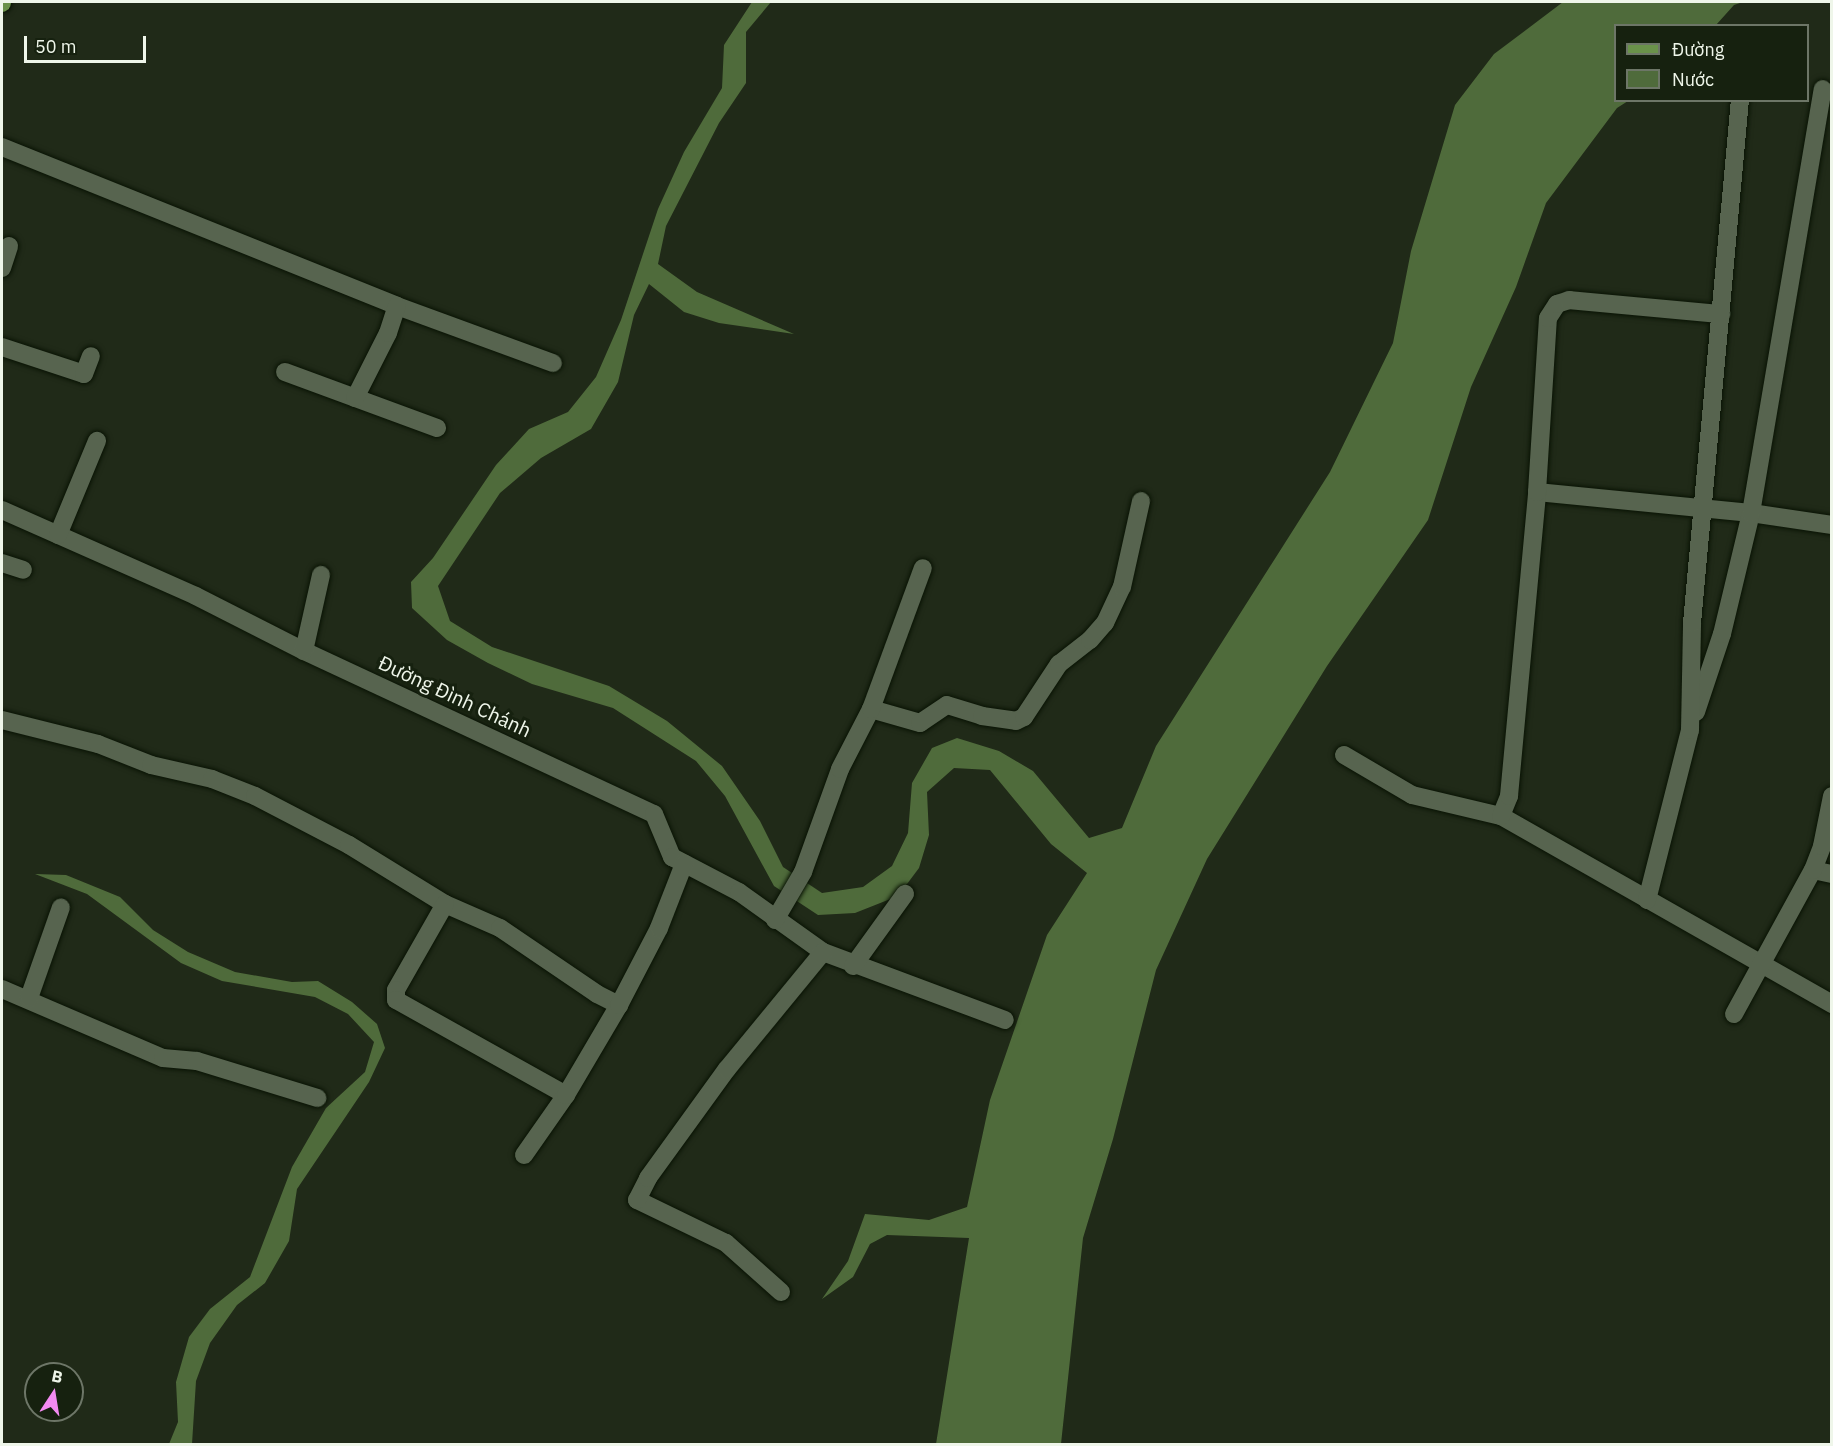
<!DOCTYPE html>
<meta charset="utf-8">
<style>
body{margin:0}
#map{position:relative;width:1833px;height:1446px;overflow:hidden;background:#202a18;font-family:"IBM Plex Sans",sans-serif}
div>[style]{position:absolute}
.water>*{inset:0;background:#4f6b3b}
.roads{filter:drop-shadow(0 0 2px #091304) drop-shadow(0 0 2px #091304)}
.minor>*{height:18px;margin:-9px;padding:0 9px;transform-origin:9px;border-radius:9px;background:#57644f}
.major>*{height:18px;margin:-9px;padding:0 9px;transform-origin:9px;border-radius:9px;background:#6a924a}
span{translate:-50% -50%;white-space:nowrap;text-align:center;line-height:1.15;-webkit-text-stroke:6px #16210f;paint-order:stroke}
.street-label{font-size:20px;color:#eff6ea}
.frame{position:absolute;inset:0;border:3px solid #eff6ea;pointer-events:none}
.legend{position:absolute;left:1614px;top:24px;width:195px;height:78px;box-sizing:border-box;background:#16210f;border:2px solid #6d7667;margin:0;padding:8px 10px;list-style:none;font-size:18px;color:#eff6ea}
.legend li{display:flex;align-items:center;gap:12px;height:30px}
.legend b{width:30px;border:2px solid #6d7667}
.north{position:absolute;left:24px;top:1362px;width:60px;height:60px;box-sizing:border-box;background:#16210f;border:2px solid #6d7667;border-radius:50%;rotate:12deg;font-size:16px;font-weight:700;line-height:24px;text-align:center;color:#eff6ea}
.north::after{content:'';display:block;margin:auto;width:21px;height:27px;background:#f38af1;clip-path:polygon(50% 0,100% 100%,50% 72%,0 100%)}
.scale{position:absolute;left:24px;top:36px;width:122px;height:27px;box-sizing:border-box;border:3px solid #eff6ea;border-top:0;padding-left:8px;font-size:18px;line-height:21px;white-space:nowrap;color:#eff6ea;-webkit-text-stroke:4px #16210f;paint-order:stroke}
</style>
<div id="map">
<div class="water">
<i style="clip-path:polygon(752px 2px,771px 2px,746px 32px,746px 83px,719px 123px,666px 226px,658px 264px,697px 292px,794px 334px,719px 323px,684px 312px,649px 284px,634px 315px,618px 382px,591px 429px,541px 458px,500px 493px,438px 586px,450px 621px,492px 647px,609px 686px,667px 721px,722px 766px,760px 821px,783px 867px,822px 893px,863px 887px,892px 866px,908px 833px,912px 783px,932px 748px,957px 738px,999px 751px,1033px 771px,1089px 838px,1122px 828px,1156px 746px,1330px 472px,1393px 343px,1411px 251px,1455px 105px,1494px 54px,1563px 2px,1743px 2px,1734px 5px,1716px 25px,1616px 26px,1616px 100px,1628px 101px,1617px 108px,1546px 203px,1516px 287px,1471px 387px,1428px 520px,1327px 666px,1207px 859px,1156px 970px,1113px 1139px,1083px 1238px,1061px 1444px,936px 1444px,969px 1238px,887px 1235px,870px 1244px,853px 1277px,822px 1299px,848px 1261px,865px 1214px,929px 1220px,967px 1207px,990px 1100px,1047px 935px,1087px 873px,1051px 844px,990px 770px,954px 768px,927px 792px,929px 835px,919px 868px,898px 896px,855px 913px,818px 915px,774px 886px,725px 796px,696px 761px,613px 708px,532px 684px,488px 663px,447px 640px,412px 608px,411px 582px,433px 558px,496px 465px,529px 429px,568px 412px,596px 377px,621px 320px,658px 209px,684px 152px,722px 88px,724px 45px)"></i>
<i style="clip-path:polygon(35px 874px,66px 875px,120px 897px,153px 930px,188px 952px,235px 972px,292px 982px,318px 981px,352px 1002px,377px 1024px,385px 1048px,369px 1082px,297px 1189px,289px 1241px,265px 1283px,237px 1305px,210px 1343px,196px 1381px,192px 1444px,169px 1444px,178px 1422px,176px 1382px,189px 1337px,210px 1309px,250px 1277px,292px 1167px,326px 1108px,365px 1072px,374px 1042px,348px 1014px,315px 997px,222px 981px,181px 963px,87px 894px)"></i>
</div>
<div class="roads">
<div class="minor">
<i style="left:2px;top:147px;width:426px;rotate:21.9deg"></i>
<i style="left:397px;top:306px;width:166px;rotate:20.1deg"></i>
<i style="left:2px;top:268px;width:23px;rotate:-72deg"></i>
<i style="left:2px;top:347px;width:86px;rotate:18.2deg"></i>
<i style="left:84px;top:374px;width:19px;rotate:-69deg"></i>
<i style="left:285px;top:372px;width:162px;rotate:20.2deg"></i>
<i style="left:355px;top:398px;width:73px;rotate:-63.1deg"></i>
<i style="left:388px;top:333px;width:28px;rotate:-72deg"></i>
<i style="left:1537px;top:492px;width:215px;rotate:5.6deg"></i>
<i style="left:1751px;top:513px;width:82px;rotate:8.4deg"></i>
<i style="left:2px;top:510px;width:212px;rotate:23.9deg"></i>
<i style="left:196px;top:596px;width:121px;rotate:27deg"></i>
<i style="left:304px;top:651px;width:386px;rotate:25deg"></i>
<i style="left:654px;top:814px;width:47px;rotate:67.3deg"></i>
<i style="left:672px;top:857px;width:76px;rotate:27.6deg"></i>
<i style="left:739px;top:892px;width:103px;rotate:35.5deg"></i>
<i style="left:823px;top:952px;width:194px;rotate:20.5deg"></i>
<i style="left:58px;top:535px;width:102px;rotate:-67.5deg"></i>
<i style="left:2px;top:563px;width:22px;rotate:18deg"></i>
<i style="left:304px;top:651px;width:78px;rotate:-77.4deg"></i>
<i style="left:871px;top:709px;width:51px;rotate:15.9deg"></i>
<i style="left:920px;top:723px;width:32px;rotate:-34deg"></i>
<i style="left:947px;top:705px;width:37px;rotate:17deg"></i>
<i style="left:982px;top:716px;width:34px;rotate:8deg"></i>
<i style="left:1016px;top:721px;width:9px;rotate:-27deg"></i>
<i style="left:1024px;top:717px;width:64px;rotate:-56.6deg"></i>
<i style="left:1059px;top:664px;width:39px;rotate:-38deg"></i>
<i style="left:1090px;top:640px;width:23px;rotate:-49deg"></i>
<i style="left:1105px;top:623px;width:40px;rotate:-65deg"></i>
<i style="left:1122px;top:587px;width:88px;rotate:-77.5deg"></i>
<i style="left:1696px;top:712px;width:82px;rotate:-71.6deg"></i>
<i style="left:1722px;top:634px;width:124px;rotate:-76.5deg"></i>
<i style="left:1751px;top:513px;width:430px;rotate:-80.4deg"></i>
<i style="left:2px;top:720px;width:99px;rotate:14deg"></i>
<i style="left:98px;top:744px;width:57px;rotate:21.6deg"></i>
<i style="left:151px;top:765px;width:63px;rotate:12.9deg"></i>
<i style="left:212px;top:779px;width:46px;rotate:21.6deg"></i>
<i style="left:255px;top:796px;width:106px;rotate:27.5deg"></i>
<i style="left:349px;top:845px;width:113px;rotate:31.6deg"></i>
<i style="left:445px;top:904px;width:60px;rotate:23.6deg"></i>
<i style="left:500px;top:928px;width:117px;rotate:34.2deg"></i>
<i style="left:597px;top:994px;width:25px;rotate:27deg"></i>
<i style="left:1344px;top:755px;width:79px;rotate:30.5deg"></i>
<i style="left:1412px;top:795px;width:91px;rotate:13.3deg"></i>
<i style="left:1501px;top:816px;width:381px;rotate:29.6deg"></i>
<i style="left:1501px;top:816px;width:22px;rotate:-68deg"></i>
<i style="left:1509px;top:796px;width:305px;rotate:-84.7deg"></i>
<i style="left:1537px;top:492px;width:174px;rotate:-86.4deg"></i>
<i style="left:1548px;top:318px;width:17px;rotate:-57deg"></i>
<i style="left:1557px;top:304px;width:13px;rotate:-18deg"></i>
<i style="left:1569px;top:300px;width:153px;rotate:5.3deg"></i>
<i style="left:1813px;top:870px;width:19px;rotate:12deg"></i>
<i style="left:1647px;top:900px;width:175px;rotate:-75.8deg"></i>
<i style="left:1690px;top:730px;width:107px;rotate:-88.9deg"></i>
<i style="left:1692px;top:623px;width:525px;rotate:-84.76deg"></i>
<i style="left:445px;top:904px;width:99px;rotate:119.7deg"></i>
<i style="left:396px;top:990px;width:10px;rotate:90deg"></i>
<i style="left:396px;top:1000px;width:195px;rotate:29.2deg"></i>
<i style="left:775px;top:920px;width:56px;rotate:-59.7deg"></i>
<i style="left:803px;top:872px;width:109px;rotate:-70.2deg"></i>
<i style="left:840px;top:769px;width:68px;rotate:-62.7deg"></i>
<i style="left:871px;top:709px;width:150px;rotate:-69.8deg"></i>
<i style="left:853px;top:966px;width:89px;rotate:-54.2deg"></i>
<i style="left:2px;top:989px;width:175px;rotate:23.2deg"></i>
<i style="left:163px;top:1058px;width:34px;rotate:5deg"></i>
<i style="left:197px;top:1061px;width:126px;rotate:17.1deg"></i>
<i style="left:29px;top:998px;width:96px;rotate:-70.6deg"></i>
<i style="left:1734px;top:1014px;width:164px;rotate:-61.3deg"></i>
<i style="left:1813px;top:870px;width:26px;rotate:-69deg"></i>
<i style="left:1822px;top:846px;width:51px;rotate:-78.7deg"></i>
<i style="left:524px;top:1155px;width:73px;rotate:-55deg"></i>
<i style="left:566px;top:1095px;width:104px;rotate:-59.5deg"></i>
<i style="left:619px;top:1005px;width:87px;rotate:-62.5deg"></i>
<i style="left:659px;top:928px;width:69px;rotate:-68.7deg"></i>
<i style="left:781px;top:1292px;width:74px;rotate:-138.3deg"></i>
<i style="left:726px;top:1243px;width:99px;rotate:-154.2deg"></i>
<i style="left:637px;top:1200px;width:25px;rotate:-63deg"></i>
<i style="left:648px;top:1178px;width:135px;rotate:-54.1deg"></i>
<i style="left:727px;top:1069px;width:151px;rotate:-50.6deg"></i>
</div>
<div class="major">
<i style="left:2px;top:3px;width:1px;rotate:-90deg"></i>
</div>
</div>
<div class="street-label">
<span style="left:455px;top:696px;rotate:25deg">Đường Đình Chánh</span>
</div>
<div class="frame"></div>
<ul class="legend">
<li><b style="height:8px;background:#6a924a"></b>Đường</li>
<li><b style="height:16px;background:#4f6b3b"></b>Nước</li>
</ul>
<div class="north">B</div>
<div class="scale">50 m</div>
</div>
